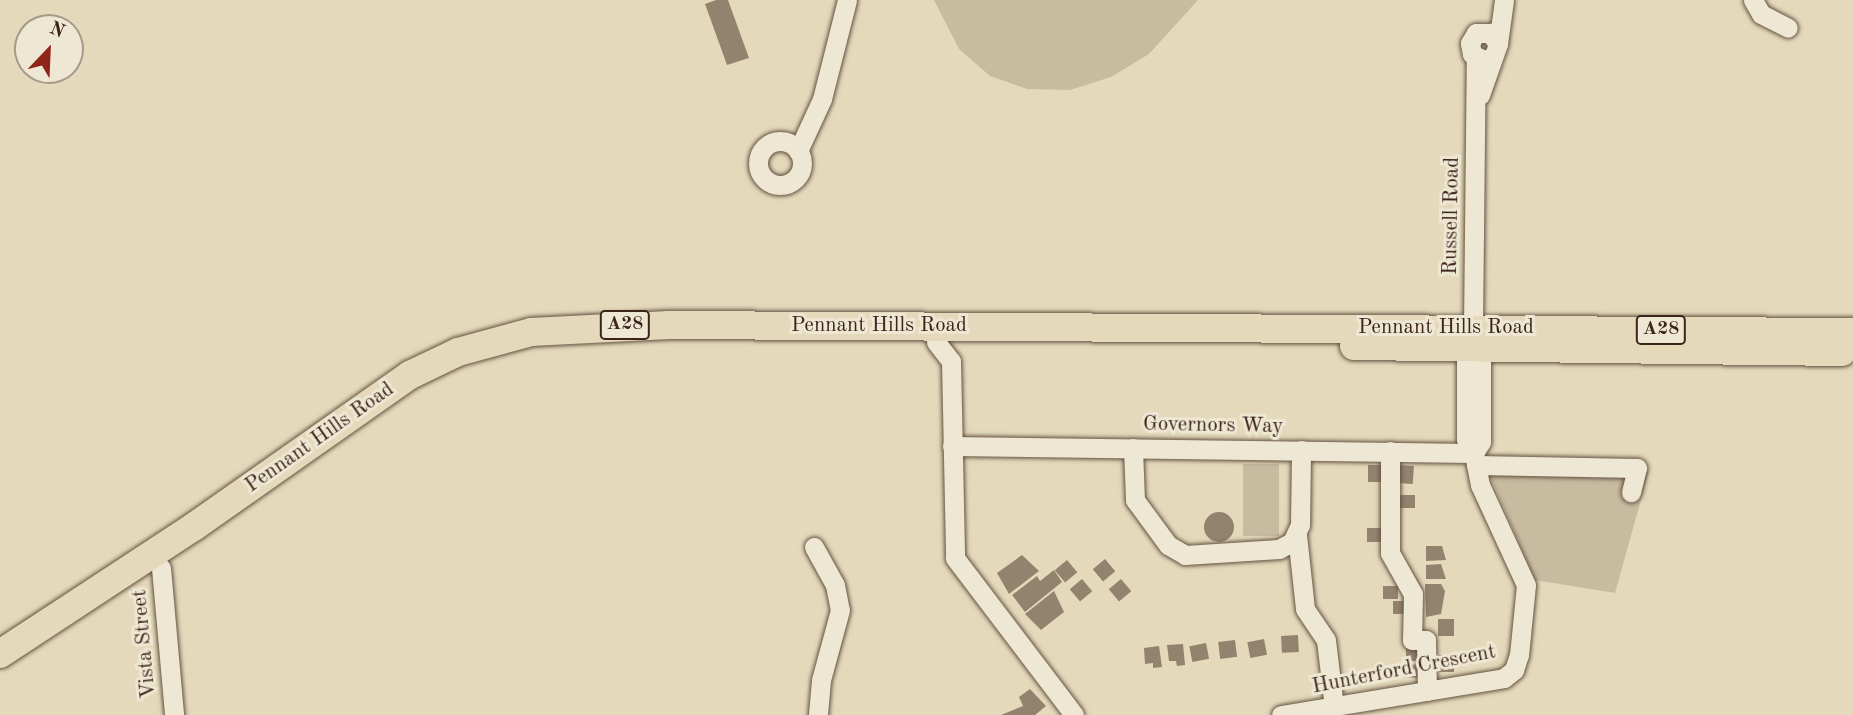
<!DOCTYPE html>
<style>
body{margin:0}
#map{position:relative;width:1853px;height:715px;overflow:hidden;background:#e4dabb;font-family:"Old Standard TT",serif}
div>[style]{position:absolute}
.green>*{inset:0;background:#c7bba0;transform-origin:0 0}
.building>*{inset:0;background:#93836e;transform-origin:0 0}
.round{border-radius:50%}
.roads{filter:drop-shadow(0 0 2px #655242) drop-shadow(0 0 2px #655242)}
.minor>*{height:19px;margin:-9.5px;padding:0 9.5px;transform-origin:9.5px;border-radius:9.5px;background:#ede7d3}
.minor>.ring{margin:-9.5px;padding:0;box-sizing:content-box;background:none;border:19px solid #ede7d3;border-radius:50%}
.highway>*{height:28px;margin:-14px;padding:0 14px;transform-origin:14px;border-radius:14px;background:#e4dabb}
span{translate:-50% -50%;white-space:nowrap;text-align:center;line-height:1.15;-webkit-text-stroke:6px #ede7d3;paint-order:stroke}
.shield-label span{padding:2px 5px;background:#ede7d3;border:2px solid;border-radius:5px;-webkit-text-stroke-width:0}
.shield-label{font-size:19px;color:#3b241a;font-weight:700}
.street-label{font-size:21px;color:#3b241a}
.north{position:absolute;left:14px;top:14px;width:70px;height:70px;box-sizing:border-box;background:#ede7d3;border:2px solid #a69989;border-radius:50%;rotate:23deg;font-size:19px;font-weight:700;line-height:28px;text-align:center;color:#3b241a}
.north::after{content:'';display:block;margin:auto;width:24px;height:32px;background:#8f2418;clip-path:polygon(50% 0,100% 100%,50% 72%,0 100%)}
</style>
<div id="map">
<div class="green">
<i style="clip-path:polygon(934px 0,1198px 0,1149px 54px,1111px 77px,1070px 90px,1027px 89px,990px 76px,959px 49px)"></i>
<i style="left:1243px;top:464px;width:36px;height:72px"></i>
<i style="clip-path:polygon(1649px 471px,1615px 593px,1535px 580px,1489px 473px)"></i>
</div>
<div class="building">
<i style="clip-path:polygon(716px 0,728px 0,749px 58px,727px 65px,705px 4px)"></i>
<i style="left:1368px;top:465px;width:15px;height:17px"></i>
<i style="left:1399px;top:465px;width:15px;height:18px;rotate:4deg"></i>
<i style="left:1400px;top:495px;width:15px;height:13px"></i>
<i class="round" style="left:1204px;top:512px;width:30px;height:30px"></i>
<i style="left:1367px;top:528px;width:16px;height:14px"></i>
<i style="clip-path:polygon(1426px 546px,1442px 546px,1446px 560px,1426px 561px)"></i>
<i style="clip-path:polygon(1022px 555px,1039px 571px,1009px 594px,997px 573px)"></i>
<i style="left:1105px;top:559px;width:16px;height:16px;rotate:50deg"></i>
<i style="left:1067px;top:560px;width:16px;height:16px;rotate:50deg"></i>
<i style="clip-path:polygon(1441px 564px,1446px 579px,1426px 579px,1426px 565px)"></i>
<i style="clip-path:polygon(1054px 570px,1062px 582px,1025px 612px,1012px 595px,1037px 576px,1040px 581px)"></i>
<i style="left:1082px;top:579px;width:16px;height:16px;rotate:50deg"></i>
<i style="left:1121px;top:579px;width:16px;height:16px;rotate:50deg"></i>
<i style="clip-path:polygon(1425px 584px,1441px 584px,1445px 591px,1441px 614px,1426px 617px)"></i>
<i style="left:1383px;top:586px;width:15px;height:13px"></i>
<i style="clip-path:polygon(1054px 591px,1064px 612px,1041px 630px,1025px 614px)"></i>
<i style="left:1393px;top:601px;width:15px;height:13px"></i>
<i style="left:1438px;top:619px;width:16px;height:17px"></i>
<i style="left:1298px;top:635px;width:17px;height:17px;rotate:87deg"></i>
<i style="left:1264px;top:639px;width:16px;height:17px;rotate:79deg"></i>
<i style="left:1235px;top:640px;width:17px;height:17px;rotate:83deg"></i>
<i style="left:1206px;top:643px;width:16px;height:17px;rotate:79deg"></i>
<i style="clip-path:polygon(1183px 644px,1185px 665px,1177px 666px,1176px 661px,1169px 661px,1167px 645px)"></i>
<i style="clip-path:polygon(1159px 646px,1162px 667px,1153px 668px,1153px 663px,1145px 664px,1144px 648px)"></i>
<i style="left:1406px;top:647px;width:14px;height:14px"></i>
<i style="left:1437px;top:655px;width:17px;height:17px"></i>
<i style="left:1405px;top:664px;width:15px;height:13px;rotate:4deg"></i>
<i style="clip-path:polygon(1030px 689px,1046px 706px,1035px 715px,1001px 715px,1023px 706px,1019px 697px)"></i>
</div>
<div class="roads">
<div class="minor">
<i style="left:1753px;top:0;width:16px;rotate:60deg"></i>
<i style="left:1761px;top:14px;width:30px;rotate:27deg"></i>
<i style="left:1498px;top:44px;width:44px;rotate:-82.2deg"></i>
<i style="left:1480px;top:95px;width:54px;rotate:-70.6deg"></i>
<i style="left:1498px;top:44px;width:14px;rotate:-126deg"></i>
<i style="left:1490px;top:33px;width:14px;rotate:180deg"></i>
<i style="left:1476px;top:33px;width:12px;rotate:121deg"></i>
<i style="left:1470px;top:43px;width:11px;rotate:80deg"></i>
<i style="left:1472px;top:54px;width:13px;rotate:27deg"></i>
<i style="left:1484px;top:60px;width:9px;rotate:-18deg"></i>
<i class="ring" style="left:758px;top:141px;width:25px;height:25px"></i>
<i style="left:798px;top:151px;width:57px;rotate:-65.2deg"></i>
<i style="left:822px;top:99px;width:102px;rotate:-75.8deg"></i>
<i style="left:936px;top:342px;width:24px;rotate:52deg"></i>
<i style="left:951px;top:361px;width:197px;rotate:88.8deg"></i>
<i style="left:955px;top:558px;width:197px;rotate:52.8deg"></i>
<i style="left:952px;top:446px;width:522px;rotate:0.77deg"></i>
<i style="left:1133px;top:448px;width:52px;rotate:87.8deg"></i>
<i style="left:1135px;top:500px;width:56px;rotate:53.7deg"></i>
<i style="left:1168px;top:545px;width:20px;rotate:30deg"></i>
<i style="left:1185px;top:555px;width:94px;rotate:-3.7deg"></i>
<i style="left:1279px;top:549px;width:15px;rotate:-28deg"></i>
<i style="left:1292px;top:542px;width:19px;rotate:-65deg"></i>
<i style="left:1300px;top:525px;width:75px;rotate:-89.2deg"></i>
<i style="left:1390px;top:451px;width:102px;rotate:90deg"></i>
<i style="left:1390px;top:553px;width:47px;rotate:60.7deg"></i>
<i style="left:1413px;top:594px;width:46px;rotate:91.2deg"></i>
<i style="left:1412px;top:640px;width:14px"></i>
<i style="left:1426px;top:640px;width:51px;rotate:88.9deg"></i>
<i style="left:1474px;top:453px;width:13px;rotate:-58deg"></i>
<i style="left:1481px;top:442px;width:93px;rotate:-90deg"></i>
<i style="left:1481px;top:349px;width:13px;rotate:-113deg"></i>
<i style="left:1476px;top:465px;width:161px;rotate:1.1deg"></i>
<i style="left:1637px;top:468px;width:25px;rotate:104deg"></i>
<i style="left:1297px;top:535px;width:74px;rotate:83.8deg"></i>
<i style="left:1305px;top:609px;width:37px;rotate:56deg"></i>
<i style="left:1326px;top:640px;width:67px;rotate:83.2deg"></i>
<i style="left:814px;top:547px;width:43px;rotate:61.1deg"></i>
<i style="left:835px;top:585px;width:25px;rotate:79deg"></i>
<i style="left:840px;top:610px;width:73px;rotate:105.2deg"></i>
<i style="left:821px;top:680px;width:35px;rotate:95deg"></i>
<i style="left:161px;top:568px;width:148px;rotate:84.9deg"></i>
<i style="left:1281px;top:715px;width:226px;rotate:-9.4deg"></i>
<i style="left:1504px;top:678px;width:13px;rotate:-39deg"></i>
<i style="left:1514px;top:670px;width:16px;rotate:-72deg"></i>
<i style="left:1519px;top:655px;width:70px;rotate:-84.3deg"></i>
<i style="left:1526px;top:585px;width:110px;rotate:-114.7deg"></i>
<i style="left:1480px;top:485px;width:33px;rotate:-101deg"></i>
<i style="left:1474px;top:453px;width:16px;rotate:-120deg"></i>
<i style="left:1466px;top:439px;width:90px;rotate:-90deg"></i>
<i style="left:1466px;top:349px;width:22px;rotate:-72deg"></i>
<i style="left:1473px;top:328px;width:271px;rotate:-89.4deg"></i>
</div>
<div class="highway">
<i style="left:1354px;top:346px;width:488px;rotate:0.7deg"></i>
<i style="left:0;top:654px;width:233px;rotate:-33.3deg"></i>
<i style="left:195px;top:526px;width:263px;rotate:-35.1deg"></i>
<i style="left:410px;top:375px;width:53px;rotate:-25.6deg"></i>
<i style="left:458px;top:352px;width:76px;rotate:-15.3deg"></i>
<i style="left:531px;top:332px;width:138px;rotate:-2.9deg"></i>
<i style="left:669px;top:325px;width:1184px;rotate:0.34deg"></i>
</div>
</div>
<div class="shield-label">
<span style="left:625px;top:325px">A28</span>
<span style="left:1661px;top:330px">A28</span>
</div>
<div class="street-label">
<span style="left:1452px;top:216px;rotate:-89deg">Russell Road</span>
<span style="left:879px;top:326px">Pennant Hills Road</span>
<span style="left:1446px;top:328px">Pennant Hills Road</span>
<span style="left:1213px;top:426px;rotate:1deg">Governors Way</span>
<span style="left:320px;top:438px;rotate:-35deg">Pennant Hills Road</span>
<span style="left:145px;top:644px;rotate:-95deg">Vista Street</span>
<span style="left:1404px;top:670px;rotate:-11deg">Hunterford Crescent</span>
</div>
<div class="north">N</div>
</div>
